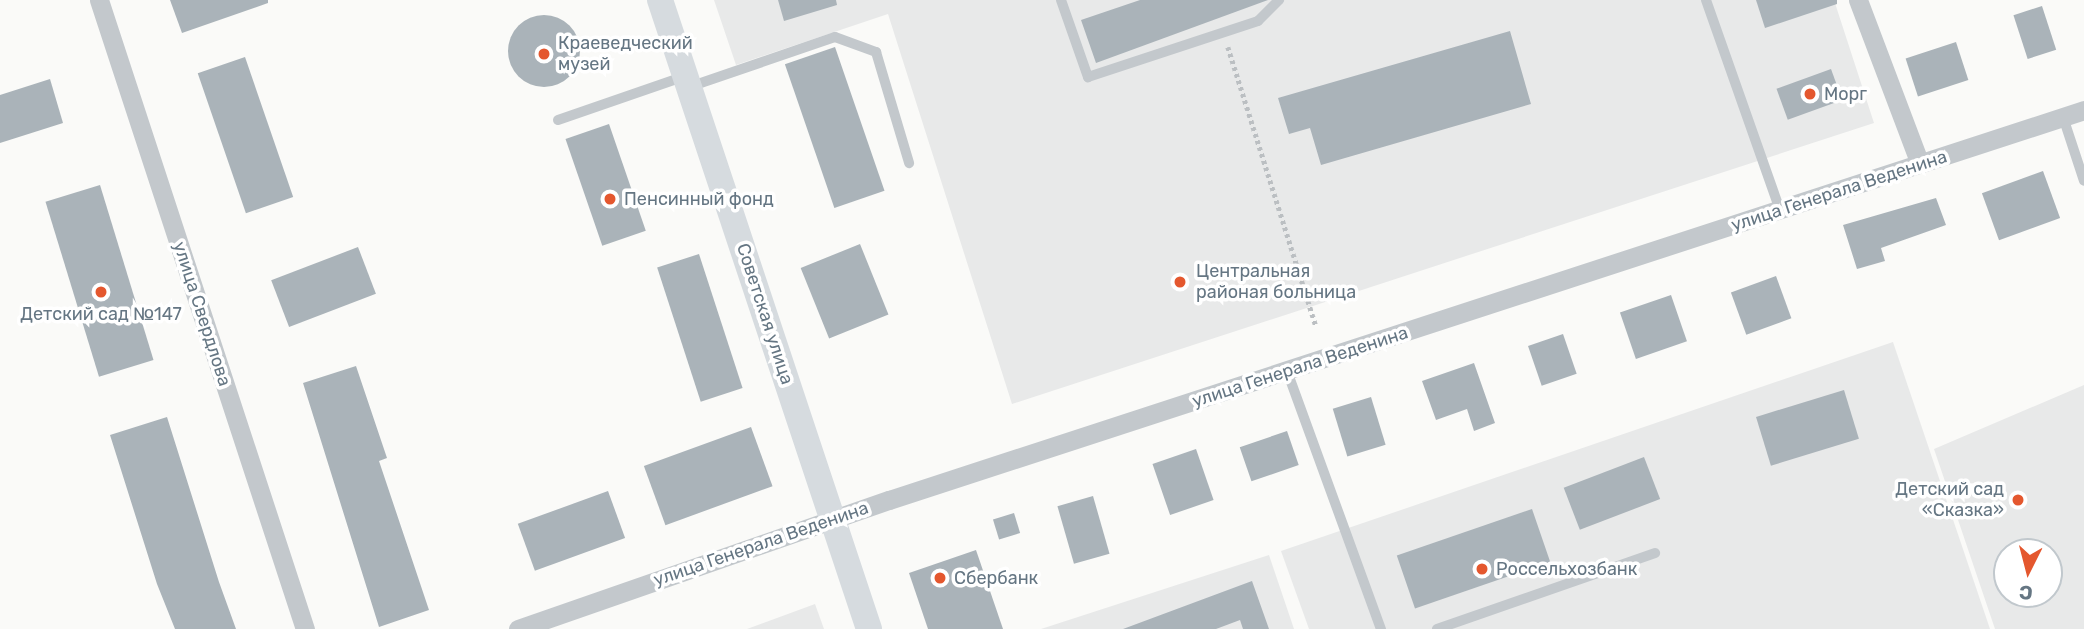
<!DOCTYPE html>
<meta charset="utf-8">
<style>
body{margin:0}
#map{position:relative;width:2084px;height:629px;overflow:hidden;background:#fafaf8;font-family:Rubik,sans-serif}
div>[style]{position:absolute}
.built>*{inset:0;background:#e8e9e9}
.building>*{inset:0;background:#aab3b9;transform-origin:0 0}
.round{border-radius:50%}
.path>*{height:4.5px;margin-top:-2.25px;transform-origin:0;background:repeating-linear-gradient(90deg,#bbbfc2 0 3.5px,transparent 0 7px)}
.lane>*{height:10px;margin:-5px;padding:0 5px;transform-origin:5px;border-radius:5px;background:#c3c8cc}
.street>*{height:19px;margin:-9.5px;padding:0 9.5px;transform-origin:9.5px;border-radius:9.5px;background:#c3c8cc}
.secondary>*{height:26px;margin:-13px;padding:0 13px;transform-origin:13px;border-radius:13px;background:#d6dbdf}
.dots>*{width:19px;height:19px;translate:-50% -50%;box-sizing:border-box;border:4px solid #fff;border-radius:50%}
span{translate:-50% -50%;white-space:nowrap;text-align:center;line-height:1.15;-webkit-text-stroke:7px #fff;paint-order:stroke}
.poi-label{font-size:18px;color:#657683}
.left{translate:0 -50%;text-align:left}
.right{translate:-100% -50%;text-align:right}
.street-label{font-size:18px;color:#657683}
.north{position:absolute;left:1993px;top:538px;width:70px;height:70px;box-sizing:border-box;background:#fff;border:2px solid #c1c8cd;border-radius:50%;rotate:186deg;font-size:19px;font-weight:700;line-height:28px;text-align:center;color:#657683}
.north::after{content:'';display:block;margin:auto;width:24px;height:32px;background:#e4572e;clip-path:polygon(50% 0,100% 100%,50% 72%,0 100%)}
</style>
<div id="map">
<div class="built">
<i style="clip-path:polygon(714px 0,1834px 0,1874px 123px,1012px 404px,888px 14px,736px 65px)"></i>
<i style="clip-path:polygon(1893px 342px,1990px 629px,1309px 629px,1281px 551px)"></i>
<i style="clip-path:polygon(evenodd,2084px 385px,2084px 629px,1995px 629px,1934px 449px,2084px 385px,2007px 552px,2049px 552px,2049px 594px,2007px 594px,2007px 552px)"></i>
<i style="clip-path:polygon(1269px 555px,1294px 629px,1041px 629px)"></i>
<i style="clip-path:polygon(815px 604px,824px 629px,747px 629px)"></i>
</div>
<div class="building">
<i style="clip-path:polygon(170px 0,268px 0,268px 3px,182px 33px)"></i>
<i style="clip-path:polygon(778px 0,836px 0,837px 5px,784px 21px)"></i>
<i style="clip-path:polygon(1140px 0,1268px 0,1096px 63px,1081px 20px)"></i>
<i style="clip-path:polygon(1756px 0,1837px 0,1837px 4px,1765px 28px)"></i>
<i style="left:2042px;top:6px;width:46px;height:30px;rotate:72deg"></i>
<i class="round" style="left:508px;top:15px;width:72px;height:72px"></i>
<i style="clip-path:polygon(1510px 31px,1531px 104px,1321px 165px,1310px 128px,1289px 134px,1278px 98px)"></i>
<i style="left:1956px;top:42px;width:40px;height:53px;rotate:72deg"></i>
<i style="left:835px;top:47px;width:152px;height:53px;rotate:71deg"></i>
<i style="left:245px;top:57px;width:148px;height:50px;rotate:71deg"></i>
<i style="left:1831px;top:69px;width:33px;height:58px;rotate:70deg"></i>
<i style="clip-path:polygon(50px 79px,63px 123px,0 143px,0 95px)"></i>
<i style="left:609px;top:124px;width:113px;height:46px;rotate:71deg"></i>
<i style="left:2043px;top:171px;width:50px;height:65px;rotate:70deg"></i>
<i style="left:100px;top:185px;width:183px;height:57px;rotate:73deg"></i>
<i style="clip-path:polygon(1936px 198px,1946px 225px,1881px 248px,1885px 261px,1857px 269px,1843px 225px)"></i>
<i style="left:860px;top:244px;width:76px;height:64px;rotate:68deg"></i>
<i style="left:358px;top:247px;width:50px;height:93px;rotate:69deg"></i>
<i style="left:699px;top:254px;width:141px;height:44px;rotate:72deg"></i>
<i style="left:1776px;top:276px;width:45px;height:48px;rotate:70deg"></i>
<i style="left:1671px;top:295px;width:49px;height:54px;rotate:71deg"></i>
<i style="left:1563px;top:334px;width:42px;height:37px;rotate:71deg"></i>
<i style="clip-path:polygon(1474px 363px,1495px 423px,1474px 431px,1467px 409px,1436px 420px,1422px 381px)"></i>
<i style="clip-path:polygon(356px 366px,387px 458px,379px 461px,429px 610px,379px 627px,303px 383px)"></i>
<i style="left:1844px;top:390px;width:51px;height:92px;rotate:73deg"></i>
<i style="left:1371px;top:397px;width:50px;height:40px;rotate:73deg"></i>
<i style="clip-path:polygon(167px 417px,219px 582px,236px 629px,175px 629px,157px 584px,110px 435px)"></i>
<i style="left:751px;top:427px;width:63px;height:114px;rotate:70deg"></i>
<i style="left:1287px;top:431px;width:36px;height:50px;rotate:71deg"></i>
<i style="left:1196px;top:449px;width:54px;height:46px;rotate:71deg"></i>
<i style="left:1644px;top:457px;width:45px;height:86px;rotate:69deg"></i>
<i style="left:608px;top:491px;width:50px;height:96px;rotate:70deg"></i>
<i style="left:1093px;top:496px;width:60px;height:37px;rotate:74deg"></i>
<i style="left:1532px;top:509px;width:56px;height:143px;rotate:71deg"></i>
<i style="left:1014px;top:513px;width:21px;height:22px;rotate:73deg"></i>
<i style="clip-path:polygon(976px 550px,1003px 629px,928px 629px,909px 573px)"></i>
<i style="clip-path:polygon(1252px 581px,1269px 629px,1243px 629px,1240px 620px,1216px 629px,1123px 629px)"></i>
</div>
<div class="path">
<i style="left:1228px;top:47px;width:293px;rotate:72.5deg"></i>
</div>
<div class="lane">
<i style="left:1061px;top:0;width:82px;rotate:70.7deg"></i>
<i style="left:1088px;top:77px;width:179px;rotate:-18.2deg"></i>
<i style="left:1258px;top:21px;width:30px;rotate:-45deg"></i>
<i style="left:1706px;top:0;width:223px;rotate:70.6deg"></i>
<i style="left:692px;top:86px;width:151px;rotate:-18.9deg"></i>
<i style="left:835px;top:37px;width:44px;rotate:20.1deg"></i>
<i style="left:876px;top:52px;width:116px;rotate:73.4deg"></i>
<i style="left:2063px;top:117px;width:67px;rotate:71.8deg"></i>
<i style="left:558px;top:120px;width:134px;rotate:-19.1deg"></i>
<i style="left:1287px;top:371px;width:275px;rotate:70deg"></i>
<i style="left:1437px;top:629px;width:231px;rotate:-19.2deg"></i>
</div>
<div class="street">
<i style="left:99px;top:0;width:662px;rotate:71.87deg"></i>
<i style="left:1858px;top:0;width:175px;rotate:69.3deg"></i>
<i style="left:518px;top:629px;width:393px;rotate:-19.2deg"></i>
<i style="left:889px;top:500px;width:1257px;rotate:-18.07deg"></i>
</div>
<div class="secondary">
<i style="left:660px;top:0;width:663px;rotate:71.62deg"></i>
</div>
<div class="dots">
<i style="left:544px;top:54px;background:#e4572e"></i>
<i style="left:1810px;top:94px;background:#e4572e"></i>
<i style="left:610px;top:199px;background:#e4572e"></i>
<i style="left:1180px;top:282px;background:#e4572e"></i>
<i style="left:101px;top:292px;background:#e4572e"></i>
<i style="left:2018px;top:500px;background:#e4572e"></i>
<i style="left:1482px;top:569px;background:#e4572e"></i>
<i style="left:940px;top:578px;background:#e4572e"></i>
</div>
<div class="poi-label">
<span class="left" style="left:558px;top:54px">Краеведческий<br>музей</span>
<span class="left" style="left:1824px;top:94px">Морг</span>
<span class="left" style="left:624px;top:199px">Пенсинный фонд</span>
<span class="left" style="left:1196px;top:282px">Центральная<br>районая больница</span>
<span style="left:101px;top:314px">Детский сад №147</span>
<span class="right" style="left:2004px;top:500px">Детский сад<br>«Сказка»</span>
<span class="left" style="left:1496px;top:569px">Россельхозбанк</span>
<span class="left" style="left:954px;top:578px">Сбербанк</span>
</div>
<div class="street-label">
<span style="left:1839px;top:191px;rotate:-18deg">улица Генерала Веденина</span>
<span style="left:202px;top:314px;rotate:72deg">улица Свердлова</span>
<span style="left:765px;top:314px;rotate:72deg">Советская улица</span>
<span style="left:1300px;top:367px;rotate:-18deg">улица Генерала Веденина</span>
<span style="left:761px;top:544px;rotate:-19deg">улица Генерала Веденина</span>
</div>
<div class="north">С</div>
</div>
